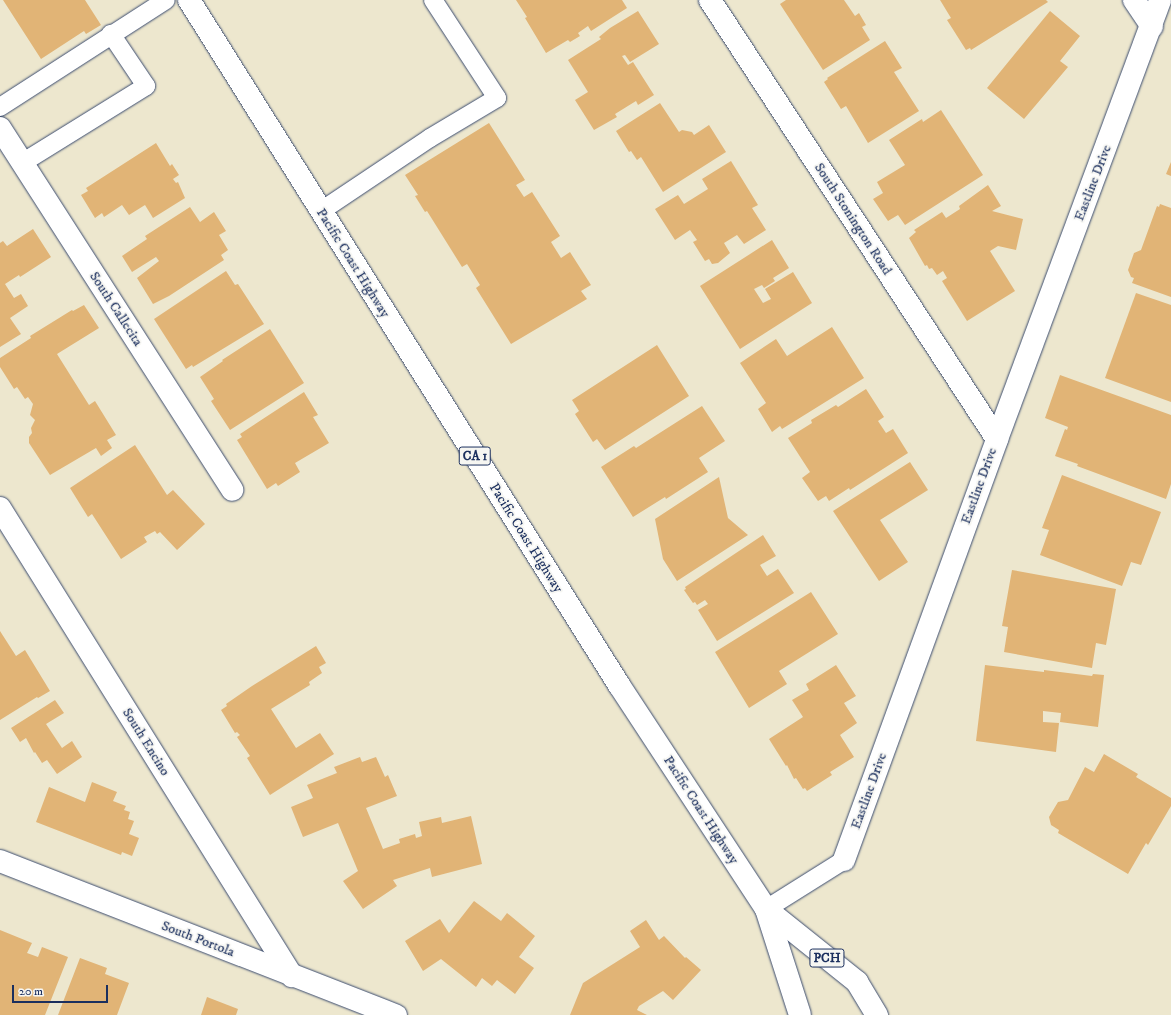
<!DOCTYPE html>
<style>
body{margin:0}
#map{position:relative;width:1171px;height:1015px;overflow:hidden;background:#ede7ce;font-family:"IM FELL DW Pica",serif}
div>[style]{position:absolute}
.building>*{inset:0;background:#e1b476}
.roads{filter:drop-shadow(0 0 1px #3a4b6f) drop-shadow(0 0 1px #3a4b6f)}
.lane>*{height:18px;margin:-9px;padding:0 9px;transform-origin:9px;border-radius:9px;background:#fff}
.street>*{height:22px;margin:-11px;padding:0 11px;transform-origin:11px;border-radius:11px;background:#fff}
.highway>*{height:22px;margin:-11px;padding:0 11px;transform-origin:11px;border-radius:11px;background:#fff}
span{translate:-50% -50%;white-space:nowrap;text-align:center;line-height:1.15;-webkit-text-stroke:3.5px #f6f6f2;paint-order:stroke}
.shield-label span{padding:1px 3px;background:#f6f6f2;border:1px solid;border-radius:3px;-webkit-text-stroke-width:0}
.shield-label{font-size:13px;color:#1b2f5e;font-weight:700}
.street-label{font-size:14px;color:#1b2f5e}
.scale{position:absolute;left:12px;top:985px;width:96px;height:18px;box-sizing:border-box;border:2px solid #1b2f5e;border-top:0;padding-left:5px;font-size:12px;line-height:14px;white-space:nowrap;color:#1b2f5e;-webkit-text-stroke:3px #f6f6f2;paint-order:stroke}
</style>
<div id="map">
<div class="building">
<i style="clip-path:polygon(3px 0,85px 0,101px 25px,86px 34px,84px 31px,41px 59px)"></i>
<i style="clip-path:polygon(516px 0,622px 0,627px 8px,591px 31px,588px 26px,578px 33px,580px 36px,570px 42px,568px 40px,546px 53px,525px 18px,527px 17px)"></i>
<i style="clip-path:polygon(786px 0,844px 0,855px 16px,859px 13px,866px 25px,862px 27px,870px 40px,823px 70px,780px 4px)"></i>
<i style="clip-path:polygon(940px 0,1046px 0,1048px 2px,971px 50px,970px 48px,966px 50px,947px 20px,951px 18px)"></i>
<i style="clip-path:polygon(638px 11px,659px 44px,630px 62px,625px 55px,622px 56px,628px 65px,633px 62px,654px 95px,638px 105px,636px 101px,615px 114px,617px 117px,594px 130px,575px 100px,588px 92px,568px 60px,601px 39px,599px 37px,610px 28px)"></i>
<i style="clip-path:polygon(1050px 11px,1080px 36px,1060px 61px,1068px 67px,1024px 119px,987px 88px)"></i>
<i style="clip-path:polygon(885px 41px,902px 68px,894px 72px,919px 111px,868px 143px,846px 106px,841px 109px,824px 82px,828px 79px,827px 78px)"></i>
<i style="clip-path:polygon(660px 103px,679px 132px,682px 130px,692px 132px,694px 135px,709px 125px,726px 152px,663px 192px,641px 157px,637px 160px,631px 151px,629px 152px,616px 131px)"></i>
<i style="clip-path:polygon(941px 110px,983px 175px,905px 225px,898px 215px,888px 221px,873px 199px,883px 193px,877px 182px,905px 165px,889px 140px,922px 119px,923px 122px)"></i>
<i style="clip-path:polygon(489px 123px,525px 180px,516px 185px,524px 197px,532px 192px,560px 236px,551px 242px,561px 258px,570px 252px,591px 285px,581px 291px,587px 299px,511px 344px,476px 288px,480px 285px,467px 264px,462px 267px,427px 211px,425px 212px,415px 196px,418px 195px,405px 175px)"></i>
<i style="clip-path:polygon(156px 143px,170px 166px,172px 164px,179px 175px,173px 179px,176px 183px,178px 182px,185px 198px,153px 218px,145px 205px,129px 215px,122px 205px,104px 217px,102px 213px,95px 218px,81px 195px,88px 191px,86px 188px)"></i>
<i style="clip-path:polygon(731px 161px,758px 205px,752px 208px,766px 230px,744px 244px,737px 235px,724px 243px,730px 253px,718px 263px,712px 264px,709px 259px,705px 261px,693px 242px,697px 240px,690px 230px,675px 240px,655px 209px,678px 195px,684px 204px,708px 189px,702px 179px)"></i>
<i style="clip-path:polygon(1171px 162px,1171px 176px,1166px 174px)"></i>
<i style="clip-path:polygon(988px 185px,1001px 206px,992px 211px,1023px 219px,1016px 250px,998px 246px,990px 251px,1015px 291px,967px 321px,942px 281px,947px 278px,943px 271px,937px 275px,932px 268px,929px 269px,927px 265px,925px 266px,909px 238px,916px 232px,914px 230px,942px 212px,946px 218px,960px 209px,959px 206px)"></i>
<i style="clip-path:polygon(1160px 204px,1171px 208px,1171px 297px,1132px 283px,1134px 278px,1131px 277px,1128px 270px,1134px 253px,1141px 250px,1157px 206px,1159px 207px)"></i>
<i style="clip-path:polygon(190px 207px,200px 222px,214px 212px,226px 231px,219px 235px,228px 250px,221px 255px,224px 260px,169px 296px,153px 304px,137px 278px,159px 261px,156px 257px,132px 272px,122px 256px,147px 239px,145px 236px)"></i>
<i style="clip-path:polygon(33px 229px,51px 257px,20px 277px,19px 275px,5px 284px,14px 298px,21px 294px,28px 306px,10px 318px,21px 334px,0 347px,0 243px,3px 241px,7px 246px)"></i>
<i style="clip-path:polygon(772px 240px,789px 268px,773px 278px,775px 281px,764px 288px,762px 285px,754px 289px,763px 303px,771px 299px,765px 289px,793px 272px,812px 303px,740px 349px,700px 286px)"></i>
<i style="clip-path:polygon(226px 271px,235px 285px,238px 284px,264px 324px,193px 367px,192px 365px,186px 369px,154px 319px)"></i>
<i style="clip-path:polygon(1136px 293px,1171px 305px,1171px 402px,1105px 378px)"></i>
<i style="clip-path:polygon(84px 305px,99px 328px,57px 354px,89px 405px,95px 401px,116px 435px,107px 440px,112px 448px,101px 456px,96px 448px,50px 475px,29px 443px,29px 437px,32px 433px,31px 428px,35px 420px,30px 415px,33px 404px,28px 397px,25px 399px,17px 387px,14px 389px,0 367px,0 358px,31px 338px,30px 336px,72px 310px,73px 311px)"></i>
<i style="clip-path:polygon(832px 327px,864px 378px,782px 429px,780px 426px,772px 432px,758px 409px,766px 403px,740px 363px,776px 339px,787px 356px)"></i>
<i style="clip-path:polygon(270px 329px,304px 383px,230px 430px,211px 401px,214px 399px,200px 377px,223px 361px,222px 360px)"></i>
<i style="clip-path:polygon(657px 345px,689px 396px,605px 450px,597px 439px,593px 442px,575px 414px,579px 411px,572px 400px)"></i>
<i style="clip-path:polygon(1060px 375px,1171px 415px,1171px 484px,1166px 499px,1077px 466px,1078px 464px,1055px 456px,1065px 429px,1067px 430px,1068px 427px,1045px 418px)"></i>
<i style="clip-path:polygon(866px 389px,884px 417px,878px 421px,886px 433px,893px 429px,908px 453px,850px 490px,849px 488px,829px 501px,826px 496px,818px 501px,802px 478px,810px 472px,788px 438px,812px 423px,811px 420px,836px 405px,838px 407px)"></i>
<i style="clip-path:polygon(304px 392px,318px 415px,313px 417px,329px 443px,295px 463px,300px 472px,278px 486px,276px 483px,267px 489px,237px 440px,242px 437px,240px 434px)"></i>
<i style="clip-path:polygon(702px 406px,725px 441px,699px 458px,708px 472px,666px 499px,665px 497px,633px 517px,601px 467px,634px 446px,636px 448px)"></i>
<i style="clip-path:polygon(135px 445px,167px 495px,173px 490px,205px 524px,177px 550px,160px 532px,157px 534px,155px 531px,144px 537px,147px 542px,121px 559px,92px 514px,88px 517px,70px 488px)"></i>
<i style="clip-path:polygon(910px 462px,928px 490px,880px 520px,908px 562px,879px 581px,833px 511px)"></i>
<i style="clip-path:polygon(1062px 475px,1161px 512px,1141px 565px,1131px 562px,1122px 586px,1040px 555px,1049px 530px,1042px 528px)"></i>
<i style="clip-path:polygon(719px 477px,728px 518px,748px 535px,677px 581px,663px 559px,655px 519px)"></i>
<i style="clip-path:polygon(763px 535px,776px 556px,760px 565px,767px 576px,778px 569px,794px 593px,717px 641px,698px 610px,708px 604px,705px 600px,697px 605px,695px 602px,693px 603px,684px 590px,686px 589px,685px 587px)"></i>
<i style="clip-path:polygon(1012px 570px,1116px 589px,1106px 645px,1096px 643px,1092px 668px,1004px 652px,1008px 627px,1002px 626px)"></i>
<i style="clip-path:polygon(811px 592px,838px 634px,779px 671px,787px 684px,749px 708px,715px 652px)"></i>
<i style="clip-path:polygon(0 631px,16px 656px,25px 650px,50px 691px,38px 698px,37px 697px,0 720px)"></i>
<i style="clip-path:polygon(316px 646px,326px 663px,319px 667px,322px 673px,309px 682px,310px 685px,271px 709px,296px 748px,320px 733px,334px 754px,270px 795px,247px 758px,250px 756px,237px 737px,240px 735px,237px 732px,235px 733px,221px 710px,227px 706px,226px 704px,252px 686px)"></i>
<i style="clip-path:polygon(836px 665px,856px 696px,844px 703px,857px 723px,840px 735px,854px 757px,830px 772px,832px 775px,807px 791px,805px 788px,803px 789px,796px 778px,794px 779px,787px 765px,786px 766px,769px 739px,803px 717px,792px 700px,809px 690px,806px 684px)"></i>
<i style="clip-path:polygon(985px 665px,1044px 672px,1044px 670px,1092px 676px,1093px 674px,1104px 675px,1098px 727px,1060px 722px,1061px 713px,1043px 711px,1043px 722px,1059px 723px,1056px 752px,976px 741px)"></i>
<i style="clip-path:polygon(55px 700px,64px 713px,46px 724px,62px 748px,72px 741px,82px 757px,57px 774px,47px 760px,42px 763px,35px 752px,34px 753px,26px 738px,20px 742px,11px 728px)"></i>
<i style="clip-path:polygon(1104px 754px,1138px 774px,1136px 777px,1171px 798px,1171px 806px,1148px 845px,1146px 843px,1128px 874px,1058px 833px,1059px 830px,1051px 825px,1049px 817px,1058px 802px,1068px 800px,1085px 767px,1094px 772px)"></i>
<i style="clip-path:polygon(360px 757px,362px 762px,376px 757px,385px 777px,388px 775px,397px 796px,366px 808px,383px 849px,400px 843px,399px 839px,415px 834px,416px 838px,422px 836px,419px 822px,441px 817px,442px 823px,471px 816px,482px 864px,432px 877px,430px 868px,393px 880px,397px 886px,363px 909px,343px 881px,358px 871px,338px 823px,303px 837px,291px 807px,313px 798px,307px 785px,337px 773px,334px 767px)"></i>
<i style="clip-path:polygon(92px 782px,117px 792px,113px 801px,126px 806px,124px 810px,130px 812px,128px 819px,134px 821px,129px 834px,139px 838px,132px 856px,122px 852px,121px 855px,36px 822px,49px 787px,85px 802px)"></i>
<i style="clip-path:polygon(474px 901px,501px 921px,507px 913px,535px 936px,519px 957px,534px 968px,515px 994px,497px 980px,492px 986px,482px 978px,476px 987px,441px 959px,423px 971px,405px 941px,440px 919px,449px 933px)"></i>
<i style="clip-path:polygon(646px 920px,659px 940px,664px 936px,685px 958px,686px 957px,701px 970px,673px 1000px,663px 991px,639px 1006px,637px 1010px,647px 1015px,570px 1015px,583px 983px,640px 947px,630px 931px)"></i>
<i style="clip-path:polygon(0 930px,32px 943px,27px 953px,38px 957px,42px 947px,68px 957px,45px 1015px,0 1015px)"></i>
<i style="clip-path:polygon(80px 958px,107px 968px,105px 974px,129px 983px,117px 1015px,58px 1015px)"></i>
<i style="clip-path:polygon(207px 997px,238px 1009px,236px 1015px,201px 1015px)"></i>
</div>
<div class="roads">
<div class="lane">
<i style="left:0;top:107px;width:197px;rotate:-32.8deg"></i>
<i style="left:22px;top:163px;width:146px;rotate:-31.8deg"></i>
<i style="left:146px;top:86px;width:63px;rotate:-123.9deg"></i>
<i style="left:321px;top:211px;width:131px;rotate:-33.8deg"></i>
<i style="left:430px;top:138px;width:78px;rotate:-30.8deg"></i>
<i style="left:497px;top:98px;width:117px;rotate:-123.1deg"></i>
<i style="left:766px;top:909px;width:92px;rotate:-32.1deg"></i>
</div>
<div class="street">
<i style="left:710px;top:0;width:524px;rotate:56.83deg"></i>
<i style="left:1134px;top:0;width:32px;rotate:56deg"></i>
<i style="left:0;top:128px;width:430px;rotate:57.3deg"></i>
<i style="left:0;top:508px;width:552px;rotate:58.04deg"></i>
<i style="left:844px;top:860px;width:448px;rotate:-70deg"></i>
<i style="left:997px;top:439px;width:468px;rotate:-69.6deg"></i>
<i style="left:0;top:861px;width:425px;rotate:21.3deg"></i>
</div>
<div class="highway">
<i style="left:189px;top:0;width:809px;rotate:57.88deg"></i>
<i style="left:619px;top:685px;width:268px;rotate:56.7deg"></i>
<i style="left:766px;top:909px;width:111px;rotate:72.2deg"></i>
<i style="left:766px;top:909px;width:117px;rotate:38.7deg"></i>
<i style="left:857px;top:982px;width:39px;rotate:59deg"></i>
</div>
</div>
<div class="shield-label">
<span style="left:475px;top:456px">CA 1</span>
<span style="left:827px;top:958px">PCH</span>
</div>
<div class="street-label">
<span style="left:1093px;top:183px;rotate:-69deg">Eastline Drive</span>
<span style="left:853px;top:219px;rotate:57deg">South Stonington Road</span>
<span style="left:353px;top:263px;rotate:58deg">Pacific Coast Highway</span>
<span style="left:116px;top:309px;rotate:57deg">South Callecita</span>
<span style="left:979px;top:486px;rotate:-70deg">Eastline Drive</span>
<span style="left:526px;top:538px;rotate:58deg">Pacific Coast Highway</span>
<span style="left:146px;top:742px;rotate:58deg">South Encino</span>
<span style="left:869px;top:791px;rotate:-70deg">Eastline Drive</span>
<span style="left:701px;top:810px;rotate:57deg">Pacific Coast Highway</span>
<span style="left:198px;top:939px;rotate:21deg">South Portola</span>
</div>
<div class="scale">20 m</div>
</div>
